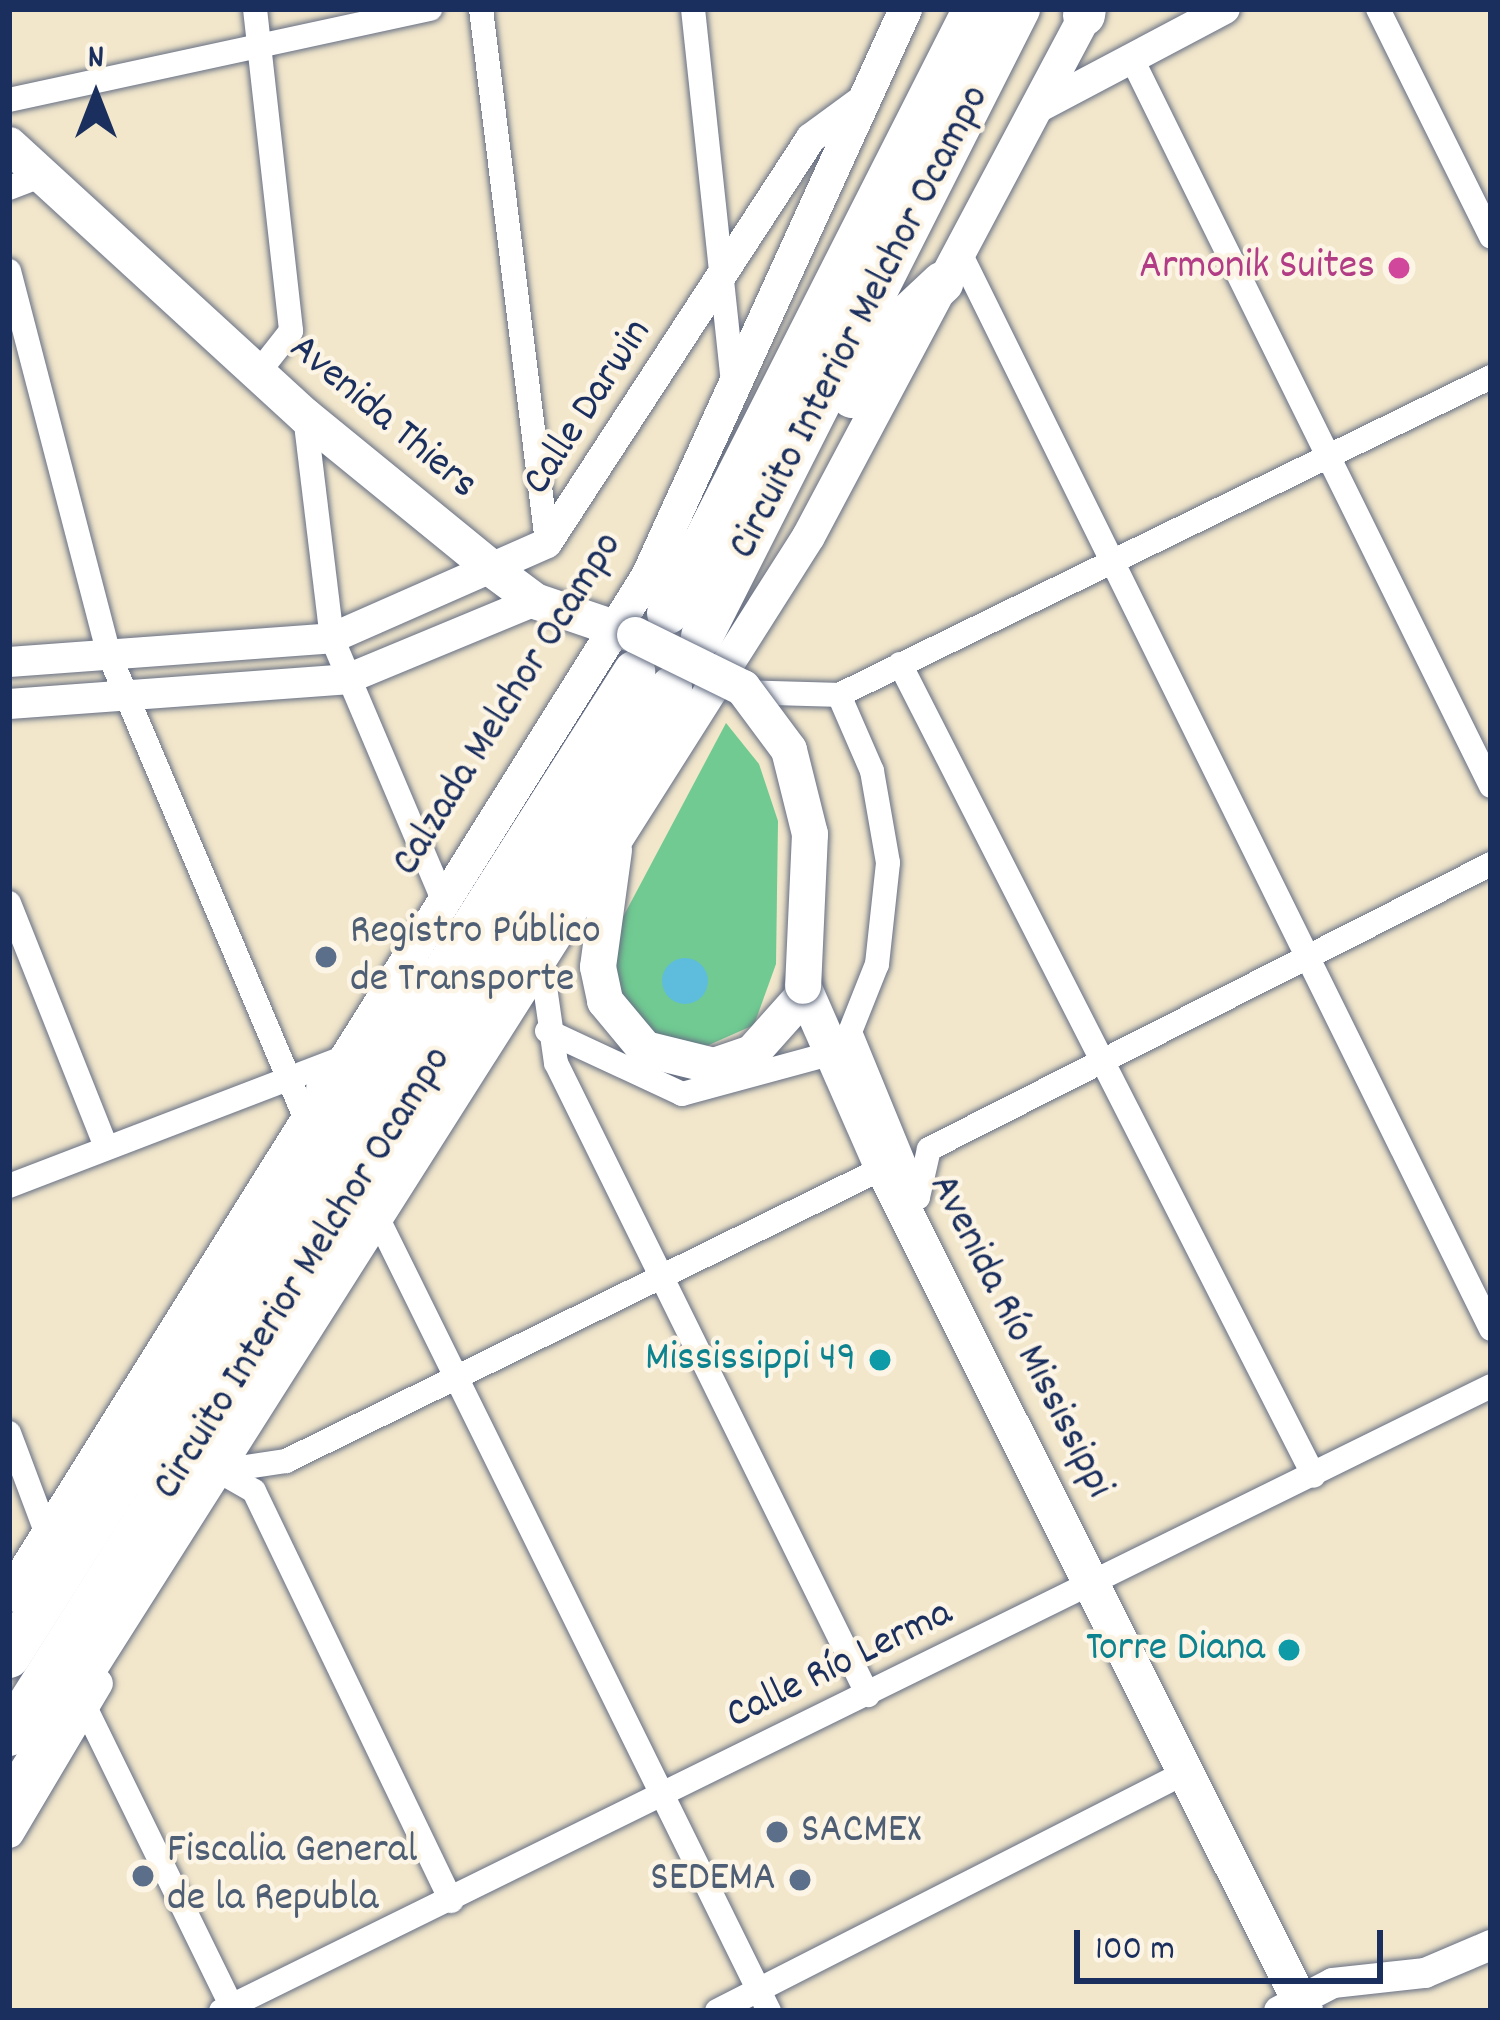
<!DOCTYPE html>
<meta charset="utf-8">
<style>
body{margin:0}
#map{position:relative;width:1500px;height:2020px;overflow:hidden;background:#f2e7cb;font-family:Dekko,sans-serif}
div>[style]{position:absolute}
.green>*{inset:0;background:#70ca91}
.water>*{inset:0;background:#5ebddc}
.round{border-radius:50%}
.roads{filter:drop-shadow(0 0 3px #666f84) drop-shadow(0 0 3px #666f84)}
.minor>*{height:24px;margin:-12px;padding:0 12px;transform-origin:12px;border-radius:12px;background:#fff}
.tertiary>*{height:30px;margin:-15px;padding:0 15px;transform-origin:15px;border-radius:15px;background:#fff}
.secondary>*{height:33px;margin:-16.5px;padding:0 16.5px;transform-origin:16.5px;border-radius:16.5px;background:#fff}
.primary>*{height:36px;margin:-18px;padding:0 18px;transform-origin:18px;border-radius:18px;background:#fff}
.motorway>*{height:42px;margin:-21px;padding:0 21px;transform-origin:21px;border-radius:21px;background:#fff}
.bridges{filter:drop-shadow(0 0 3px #666f84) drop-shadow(0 0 3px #666f84)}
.primary-bridge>*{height:36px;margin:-18px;padding:0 18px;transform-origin:18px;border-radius:18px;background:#fff}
.dots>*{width:33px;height:33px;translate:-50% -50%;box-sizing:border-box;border:6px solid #fcf5e5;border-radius:50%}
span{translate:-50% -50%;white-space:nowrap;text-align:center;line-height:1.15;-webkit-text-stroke:9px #fcf5e5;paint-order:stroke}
.hotel-label{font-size:42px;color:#b23c85}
.right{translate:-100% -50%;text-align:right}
.street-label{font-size:42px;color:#1b2f5e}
.service-label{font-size:42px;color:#4e5e75}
.left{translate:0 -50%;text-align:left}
.culture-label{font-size:42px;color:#0d838f}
.frame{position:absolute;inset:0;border:12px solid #1b2f5e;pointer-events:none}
.north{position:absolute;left:36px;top:36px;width:120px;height:120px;-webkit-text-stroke:9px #fcf5e5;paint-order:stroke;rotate:0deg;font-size:33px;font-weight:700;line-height:48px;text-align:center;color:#1b2f5e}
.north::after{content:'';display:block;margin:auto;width:42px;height:54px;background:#1b2f5e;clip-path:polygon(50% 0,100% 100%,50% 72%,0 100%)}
.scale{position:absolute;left:1074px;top:1930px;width:309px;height:54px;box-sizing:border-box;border:6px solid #1b2f5e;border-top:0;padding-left:15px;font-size:36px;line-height:42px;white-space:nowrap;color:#1b2f5e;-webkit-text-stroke:9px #fcf5e5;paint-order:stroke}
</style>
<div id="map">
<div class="green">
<i style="clip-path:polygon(726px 723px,759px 764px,778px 821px,776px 964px,754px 1025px,693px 1052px,630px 1023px,611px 975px,614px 934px)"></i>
</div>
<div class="water">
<i class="round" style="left:662px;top:958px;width:46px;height:46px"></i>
</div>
<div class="roads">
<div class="minor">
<i style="left:255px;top:9px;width:324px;rotate:83.6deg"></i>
<i style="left:291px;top:331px;width:53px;rotate:128.2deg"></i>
<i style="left:481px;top:9px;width:538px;rotate:82.95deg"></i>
<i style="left:693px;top:9px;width:377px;rotate:83.9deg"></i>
<i style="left:1378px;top:9px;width:254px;rotate:63.6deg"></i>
<i style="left:1131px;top:57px;width:813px;rotate:63.72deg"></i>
<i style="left:9px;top:100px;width:431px;rotate:-12.2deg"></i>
<i style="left:9px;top:188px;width:36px;rotate:-21deg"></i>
<i style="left:959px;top:251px;width:1202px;rotate:63.73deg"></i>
<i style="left:9px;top:271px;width:394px;rotate:75.4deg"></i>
<i style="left:108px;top:652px;width:505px;rotate:67.04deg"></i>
<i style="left:305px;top:416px;width:224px;rotate:83.1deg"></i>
<i style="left:332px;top:638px;width:284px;rotate:67deg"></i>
<i style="left:900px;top:664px;width:911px;rotate:62.99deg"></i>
<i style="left:740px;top:692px;width:99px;rotate:1.7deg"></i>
<i style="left:839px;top:695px;width:725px;rotate:-26deg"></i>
<i style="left:839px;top:695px;width:83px;rotate:66.5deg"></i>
<i style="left:872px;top:771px;width:93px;rotate:80.1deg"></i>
<i style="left:888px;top:863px;width:102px;rotate:96.2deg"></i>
<i style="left:877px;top:964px;width:73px;rotate:111.7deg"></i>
<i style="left:850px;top:1032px;width:179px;rotate:67.7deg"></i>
<i style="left:9px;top:903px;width:263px;rotate:68.3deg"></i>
<i style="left:542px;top:966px;width:98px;rotate:81.8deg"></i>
<i style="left:556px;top:1063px;width:705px;rotate:63.73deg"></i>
<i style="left:547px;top:1031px;width:149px;rotate:25deg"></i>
<i style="left:682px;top:1094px;width:152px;rotate:-15.2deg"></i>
<i style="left:9px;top:1186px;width:354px;rotate:-21deg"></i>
<i style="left:918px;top:1197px;width:49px;rotate:-77.1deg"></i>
<i style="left:929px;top:1149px;width:630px;rotate:-26.89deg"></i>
<i style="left:381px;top:1225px;width:877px;rotate:63.73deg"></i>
<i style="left:9px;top:1433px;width:108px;rotate:69.4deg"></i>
<i style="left:219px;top:1471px;width:68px;rotate:-8.5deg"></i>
<i style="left:286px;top:1461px;width:665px;rotate:-26.14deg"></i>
<i style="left:219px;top:1471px;width:40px;rotate:29.7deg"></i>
<i style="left:254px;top:1491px;width:455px;rotate:64.3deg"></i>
<i style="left:85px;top:1707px;width:339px;rotate:63.9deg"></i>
<i style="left:221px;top:2011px;width:1415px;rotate:-26.2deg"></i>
<i style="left:717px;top:2011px;width:529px;rotate:-27deg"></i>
</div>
<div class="tertiary">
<i style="left:1034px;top:110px;width:216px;rotate:-27.9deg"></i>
<i style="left:9px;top:662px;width:324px;rotate:-4.2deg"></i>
<i style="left:332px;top:638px;width:235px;rotate:-23.8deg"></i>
<i style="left:547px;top:543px;width:483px;rotate:-56.9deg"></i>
<i style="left:811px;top:138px;width:61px;rotate:-36.3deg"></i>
<i style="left:9px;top:704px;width:339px;rotate:-4.2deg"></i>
<i style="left:347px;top:679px;width:204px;rotate:-22.5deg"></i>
<i style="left:9px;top:1833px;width:174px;rotate:-59.3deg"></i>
<i style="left:1279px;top:2011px;width:61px;rotate:-27.4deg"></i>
<i style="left:1333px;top:1983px;width:93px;rotate:-6.2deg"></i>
<i style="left:1425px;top:1973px;width:72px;rotate:-23deg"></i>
</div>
<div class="secondary">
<i style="left:9px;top:1595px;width:1202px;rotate:-57.95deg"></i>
<i style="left:647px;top:576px;width:623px;rotate:-65.53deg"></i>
<i style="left:9px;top:1796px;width:1492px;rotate:-57.62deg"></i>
<i style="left:808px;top:536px;width:597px;rotate:-62.02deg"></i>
</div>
<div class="primary">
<i style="left:9px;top:145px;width:401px;rotate:42.5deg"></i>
<i style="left:305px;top:416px;width:247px;rotate:39.2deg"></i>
<i style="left:496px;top:572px;width:49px;rotate:36.6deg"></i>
<i style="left:535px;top:601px;width:106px;rotate:18.8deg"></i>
<i style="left:614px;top:850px;width:118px;rotate:97.8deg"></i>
<i style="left:598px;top:967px;width:35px;rotate:78deg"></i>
<i style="left:605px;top:1001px;width:62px;rotate:50.2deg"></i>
<i style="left:645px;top:1049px;width:71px;rotate:13.8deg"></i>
<i style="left:714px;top:1066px;width:40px;rotate:-18.9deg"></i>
<i style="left:752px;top:1053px;width:75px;rotate:-48.2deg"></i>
<i style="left:803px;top:986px;width:199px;rotate:66.3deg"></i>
<i style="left:883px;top:1168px;width:943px;rotate:63.41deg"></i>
</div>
<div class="motorway">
<i style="left:1084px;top:15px;width:6px;rotate:-81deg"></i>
<i style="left:852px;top:397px;width:85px;rotate:-58deg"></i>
<i style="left:897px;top:325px;width:62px;rotate:-43deg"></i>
<i style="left:668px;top:613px;width:677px;rotate:-63.13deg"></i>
<i style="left:702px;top:636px;width:703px;rotate:-63.18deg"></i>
<i style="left:302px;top:1157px;width:44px;rotate:-59.9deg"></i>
<i style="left:324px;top:1119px;width:39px;rotate:-84deg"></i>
<i style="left:9px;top:1657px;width:1167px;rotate:-57.6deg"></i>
<i style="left:9px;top:1735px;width:1239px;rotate:-57.7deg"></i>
</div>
</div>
<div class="bridges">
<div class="primary-bridge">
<i style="left:635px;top:635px;width:120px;rotate:26.1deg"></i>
<i style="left:743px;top:688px;width:77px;rotate:53.4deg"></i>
<i style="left:789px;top:750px;width:87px;rotate:76deg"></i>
<i style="left:810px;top:834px;width:152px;rotate:92.6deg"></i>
</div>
</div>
<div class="dots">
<i style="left:1399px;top:268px;background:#d1479c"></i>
<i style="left:326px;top:957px;background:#5c6f8a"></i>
<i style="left:880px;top:1360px;background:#0f9aa8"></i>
<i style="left:1289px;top:1650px;background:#0f9aa8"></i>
<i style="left:777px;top:1832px;background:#5c6f8a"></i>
<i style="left:143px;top:1876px;background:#5c6f8a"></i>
<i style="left:800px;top:1880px;background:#5c6f8a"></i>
</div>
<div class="hotel-label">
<span class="right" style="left:1375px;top:268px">Armonik Suites</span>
</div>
<div class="street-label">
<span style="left:861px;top:323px;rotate:-63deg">Circuito Interior Melchor Ocampo</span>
<span style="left:589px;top:408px;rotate:-57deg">Calle Darwin</span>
<span style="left:382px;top:418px;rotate:40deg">Avenida Thiers</span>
<span style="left:509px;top:705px;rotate:-58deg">Calzada Melchor Ocampo</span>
<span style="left:304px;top:1274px;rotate:-58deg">Circuito Interior Melchor Ocampo</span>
<span style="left:1019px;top:1337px;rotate:63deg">Avenida Río Mississippi</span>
<span style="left:840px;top:1666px;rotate:-26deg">Calle Río Lerma</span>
</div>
<div class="service-label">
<span class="left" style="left:350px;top:957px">Registro Público<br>de Transporte</span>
<span class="left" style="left:801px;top:1832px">SACMEX</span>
<span class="left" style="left:167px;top:1876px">Fiscalia General<br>de la Republa</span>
<span class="right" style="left:776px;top:1880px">SEDEMA</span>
</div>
<div class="culture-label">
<span class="right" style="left:856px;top:1360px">Mississippi 49</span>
<span class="right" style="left:1265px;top:1650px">Torre Diana</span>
</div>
<div class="frame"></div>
<div class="north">N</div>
<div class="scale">100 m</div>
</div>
